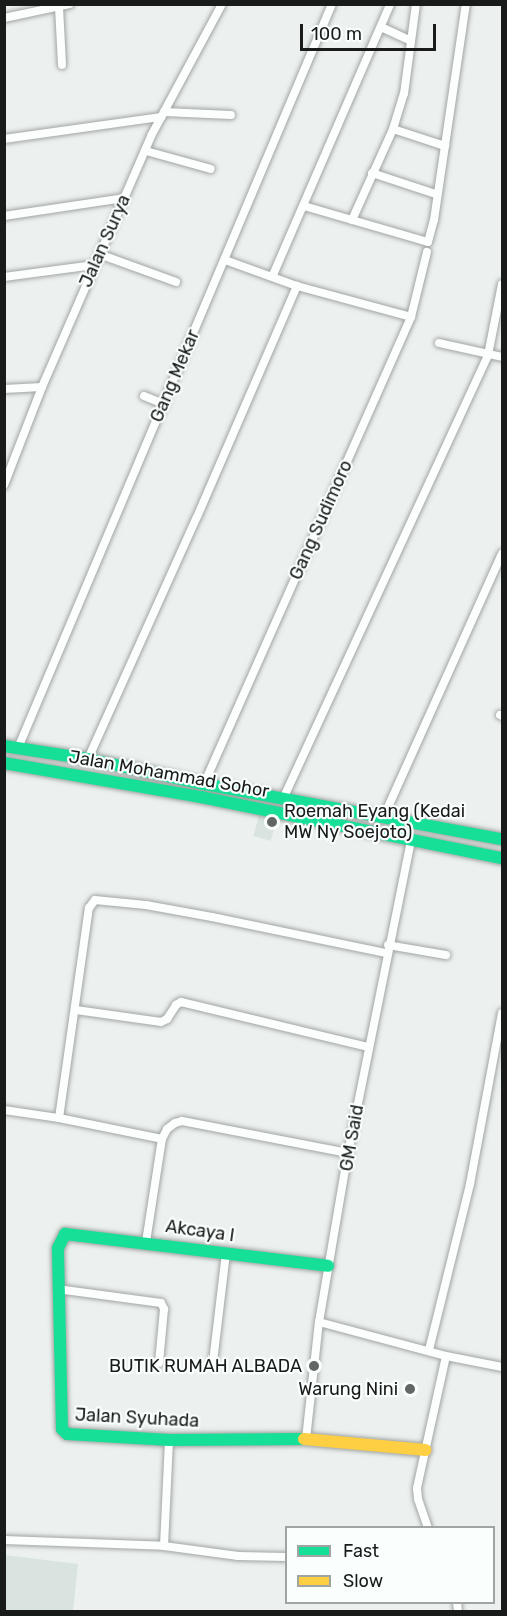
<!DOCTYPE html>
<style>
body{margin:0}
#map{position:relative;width:507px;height:1616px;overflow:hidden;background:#ecf1ef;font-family:Rubik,sans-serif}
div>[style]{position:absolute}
.built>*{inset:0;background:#d9e4e1;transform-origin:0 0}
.roads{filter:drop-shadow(0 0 2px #a1a5a3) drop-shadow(0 0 2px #a1a5a3)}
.street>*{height:8px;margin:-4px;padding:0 4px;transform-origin:4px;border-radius:4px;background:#fcfdfd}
.fast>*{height:12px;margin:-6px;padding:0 6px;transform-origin:6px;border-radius:6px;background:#16e098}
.slow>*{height:12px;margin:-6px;padding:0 6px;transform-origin:6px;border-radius:6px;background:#ffcf43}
.dots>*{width:16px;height:16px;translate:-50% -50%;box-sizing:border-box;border:3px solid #fafffd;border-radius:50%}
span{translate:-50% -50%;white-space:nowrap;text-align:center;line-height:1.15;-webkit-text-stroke:4.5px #fafffd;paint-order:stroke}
.street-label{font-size:18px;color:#181b1a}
.poi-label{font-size:18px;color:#181b1a}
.left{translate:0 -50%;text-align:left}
.right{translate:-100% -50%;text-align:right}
.frame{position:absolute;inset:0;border:6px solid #181b1a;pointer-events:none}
.legend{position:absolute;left:285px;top:1526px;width:210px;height:78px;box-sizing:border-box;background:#fafffd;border:2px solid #a0a4a2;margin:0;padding:8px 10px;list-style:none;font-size:18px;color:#181b1a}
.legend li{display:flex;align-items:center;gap:12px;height:30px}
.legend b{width:30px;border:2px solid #a0a4a2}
.scale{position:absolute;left:300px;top:24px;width:136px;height:27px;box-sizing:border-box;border:3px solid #181b1a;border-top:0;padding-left:8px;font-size:18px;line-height:21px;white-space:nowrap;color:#181b1a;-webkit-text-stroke:4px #fafffd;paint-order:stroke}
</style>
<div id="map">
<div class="built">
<i style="left:261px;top:809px;width:18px;height:28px;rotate:16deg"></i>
<i style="clip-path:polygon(5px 1555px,78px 1564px,73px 1611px,5px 1611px)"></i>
</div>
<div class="roads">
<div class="street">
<i style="left:59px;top:7px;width:58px;rotate:87deg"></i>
<i style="left:4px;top:18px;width:67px;rotate:-12deg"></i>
<i style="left:381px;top:27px;width:33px;rotate:25deg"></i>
<i style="left:164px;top:112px;width:67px;rotate:2.6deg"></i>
<i style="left:393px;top:129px;width:55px;rotate:18.1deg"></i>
<i style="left:4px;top:139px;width:159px;rotate:-8deg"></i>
<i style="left:146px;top:151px;width:67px;rotate:15.5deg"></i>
<i style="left:372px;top:173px;width:67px;rotate:18.2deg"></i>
<i style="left:304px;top:206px;width:129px;rotate:16.2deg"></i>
<i style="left:428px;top:242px;width:23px;rotate:-75deg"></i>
<i style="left:434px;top:220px;width:218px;rotate:-81.6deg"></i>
<i style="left:4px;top:216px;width:121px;rotate:-8.5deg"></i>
<i style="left:352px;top:220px;width:100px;rotate:-65.7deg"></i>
<i style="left:393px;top:129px;width:37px;rotate:-73deg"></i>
<i style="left:404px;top:94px;width:91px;rotate:-82.4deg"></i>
<i style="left:99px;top:254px;width:82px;rotate:20deg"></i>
<i style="left:225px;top:260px;width:77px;rotate:19.9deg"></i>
<i style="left:297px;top:286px;width:118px;rotate:15.2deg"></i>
<i style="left:273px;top:275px;width:295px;rotate:-66.6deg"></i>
<i style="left:4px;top:277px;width:91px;rotate:-7.6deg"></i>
<i style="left:439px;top:343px;width:65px;rotate:12.5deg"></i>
<i style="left:4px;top:389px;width:38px;rotate:-3deg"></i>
<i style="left:144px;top:396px;width:22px;rotate:22deg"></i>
<i style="left:4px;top:485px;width:105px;rotate:-68.8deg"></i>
<i style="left:42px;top:387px;width:274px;rotate:-66.5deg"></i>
<i style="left:151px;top:136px;width:150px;rotate:-61.7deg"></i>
<i style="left:500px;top:715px;width:2px;rotate:27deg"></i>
<i style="left:18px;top:748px;width:808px;rotate:-67.12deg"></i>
<i style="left:88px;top:759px;width:265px;rotate:-65.8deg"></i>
<i style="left:197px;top:517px;width:252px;rotate:-66.6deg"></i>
<i style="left:204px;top:784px;width:511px;rotate:-66.09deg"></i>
<i style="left:411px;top:317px;width:67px;rotate:-76.2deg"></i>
<i style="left:283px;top:799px;width:489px;rotate:-65.2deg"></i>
<i style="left:488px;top:355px;width:72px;rotate:-78.8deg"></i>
<i style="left:384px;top:816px;width:288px;rotate:-65.8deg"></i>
<i style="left:388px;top:945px;width:59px;rotate:9.8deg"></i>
<i style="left:76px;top:1010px;width:86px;rotate:8deg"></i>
<i style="left:161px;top:1022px;width:7px;rotate:-27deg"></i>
<i style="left:167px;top:1019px;width:17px;rotate:-57deg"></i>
<i style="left:176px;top:1005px;width:6px;rotate:-31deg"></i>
<i style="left:181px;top:1002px;width:193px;rotate:13.5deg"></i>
<i style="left:4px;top:1110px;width:56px;rotate:8.3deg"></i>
<i style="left:59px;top:1118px;width:105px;rotate:11.5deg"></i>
<i style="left:59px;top:1118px;width:212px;rotate:-81.9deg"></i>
<i style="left:89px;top:908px;width:10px;rotate:-53deg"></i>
<i style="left:95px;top:900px;width:51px;rotate:5.6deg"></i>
<i style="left:146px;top:905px;width:67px;rotate:10.3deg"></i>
<i style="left:212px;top:917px;width:178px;rotate:11.7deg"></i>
<i style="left:146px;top:1242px;width:104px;rotate:-81.2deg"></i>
<i style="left:162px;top:1139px;width:11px;rotate:-63deg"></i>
<i style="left:167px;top:1129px;width:10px;rotate:-37deg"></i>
<i style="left:175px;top:1123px;width:7px;rotate:-16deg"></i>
<i style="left:182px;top:1121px;width:169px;rotate:10.9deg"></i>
<i style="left:57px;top:1289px;width:105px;rotate:7.7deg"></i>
<i style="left:161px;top:1303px;width:7px;rotate:63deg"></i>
<i style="left:164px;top:1309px;width:54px;rotate:95.3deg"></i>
<i style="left:319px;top:1322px;width:131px;rotate:15deg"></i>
<i style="left:446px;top:1356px;width:57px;rotate:11.1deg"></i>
<i style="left:429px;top:1350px;width:171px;rotate:-76.1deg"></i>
<i style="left:470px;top:1184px;width:174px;rotate:-79.4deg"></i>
<i style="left:213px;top:1362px;width:110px;rotate:-83.2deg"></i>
<i style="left:306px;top:1439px;width:118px;rotate:-83.7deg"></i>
<i style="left:319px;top:1322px;width:171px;rotate:-80.3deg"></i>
<i style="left:348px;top:1153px;width:319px;rotate:-78.6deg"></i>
<i style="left:428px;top:1528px;width:31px;rotate:-109deg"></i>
<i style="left:418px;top:1499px;width:11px;rotate:-95deg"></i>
<i style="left:417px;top:1488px;width:135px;rotate:-77.6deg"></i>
<i style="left:4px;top:1540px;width:160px;rotate:2.1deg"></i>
<i style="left:164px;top:1546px;width:75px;rotate:7.7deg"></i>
<i style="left:238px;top:1556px;width:48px;rotate:1.2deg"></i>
<i style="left:164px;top:1546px;width:106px;rotate:-87.3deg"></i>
<i style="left:457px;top:1602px;width:10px;rotate:84deg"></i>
</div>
<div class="fast">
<i style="left:4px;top:746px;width:85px;rotate:8.8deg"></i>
<i style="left:88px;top:759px;width:119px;rotate:12.2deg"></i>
<i style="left:204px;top:784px;width:303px;rotate:10.5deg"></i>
<i style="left:4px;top:763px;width:200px;rotate:9.8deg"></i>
<i style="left:201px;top:797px;width:307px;rotate:11.5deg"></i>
<i style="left:304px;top:1439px;width:135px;rotate:179.6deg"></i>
<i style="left:169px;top:1440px;width:102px;rotate:-176.6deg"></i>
<i style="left:67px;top:1434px;width:7px;rotate:-135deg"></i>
<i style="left:62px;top:1429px;width:181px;rotate:-91.3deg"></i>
<i style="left:58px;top:1248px;width:16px;rotate:-63deg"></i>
<i style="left:65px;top:1234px;width:265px;rotate:6.9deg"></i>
</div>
<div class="slow">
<i style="left:304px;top:1439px;width:122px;rotate:5.2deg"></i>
</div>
</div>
<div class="dots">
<i style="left:272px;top:822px;background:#626665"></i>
<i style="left:314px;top:1366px;background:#626665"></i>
<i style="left:410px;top:1389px;background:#626665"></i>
</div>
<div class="street-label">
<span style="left:105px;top:241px;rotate:-66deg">Jalan Surya</span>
<span style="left:175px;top:376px;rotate:-67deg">Gang Mekar</span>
<span style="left:321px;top:520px;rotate:-66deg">Gang Sudimoro</span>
<span style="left:169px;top:774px;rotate:10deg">Jalan Mohammad Sohor</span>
<span style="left:352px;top:1138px;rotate:-80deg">GM Said</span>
<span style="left:200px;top:1231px;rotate:8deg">Akcaya I</span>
<span style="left:137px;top:1418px;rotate:3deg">Jalan Syuhada</span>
</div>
<div class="poi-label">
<span class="left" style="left:284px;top:822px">Roemah Eyang (Kedai<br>MW Ny Soejoto)</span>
<span class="right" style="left:302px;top:1366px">BUTIK RUMAH ALBADA</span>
<span class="right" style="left:398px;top:1389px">Warung Nini</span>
</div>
<div class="frame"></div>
<ul class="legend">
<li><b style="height:8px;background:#16e098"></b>Fast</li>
<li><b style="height:8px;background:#ffcf43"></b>Slow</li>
</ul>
<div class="scale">100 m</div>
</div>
